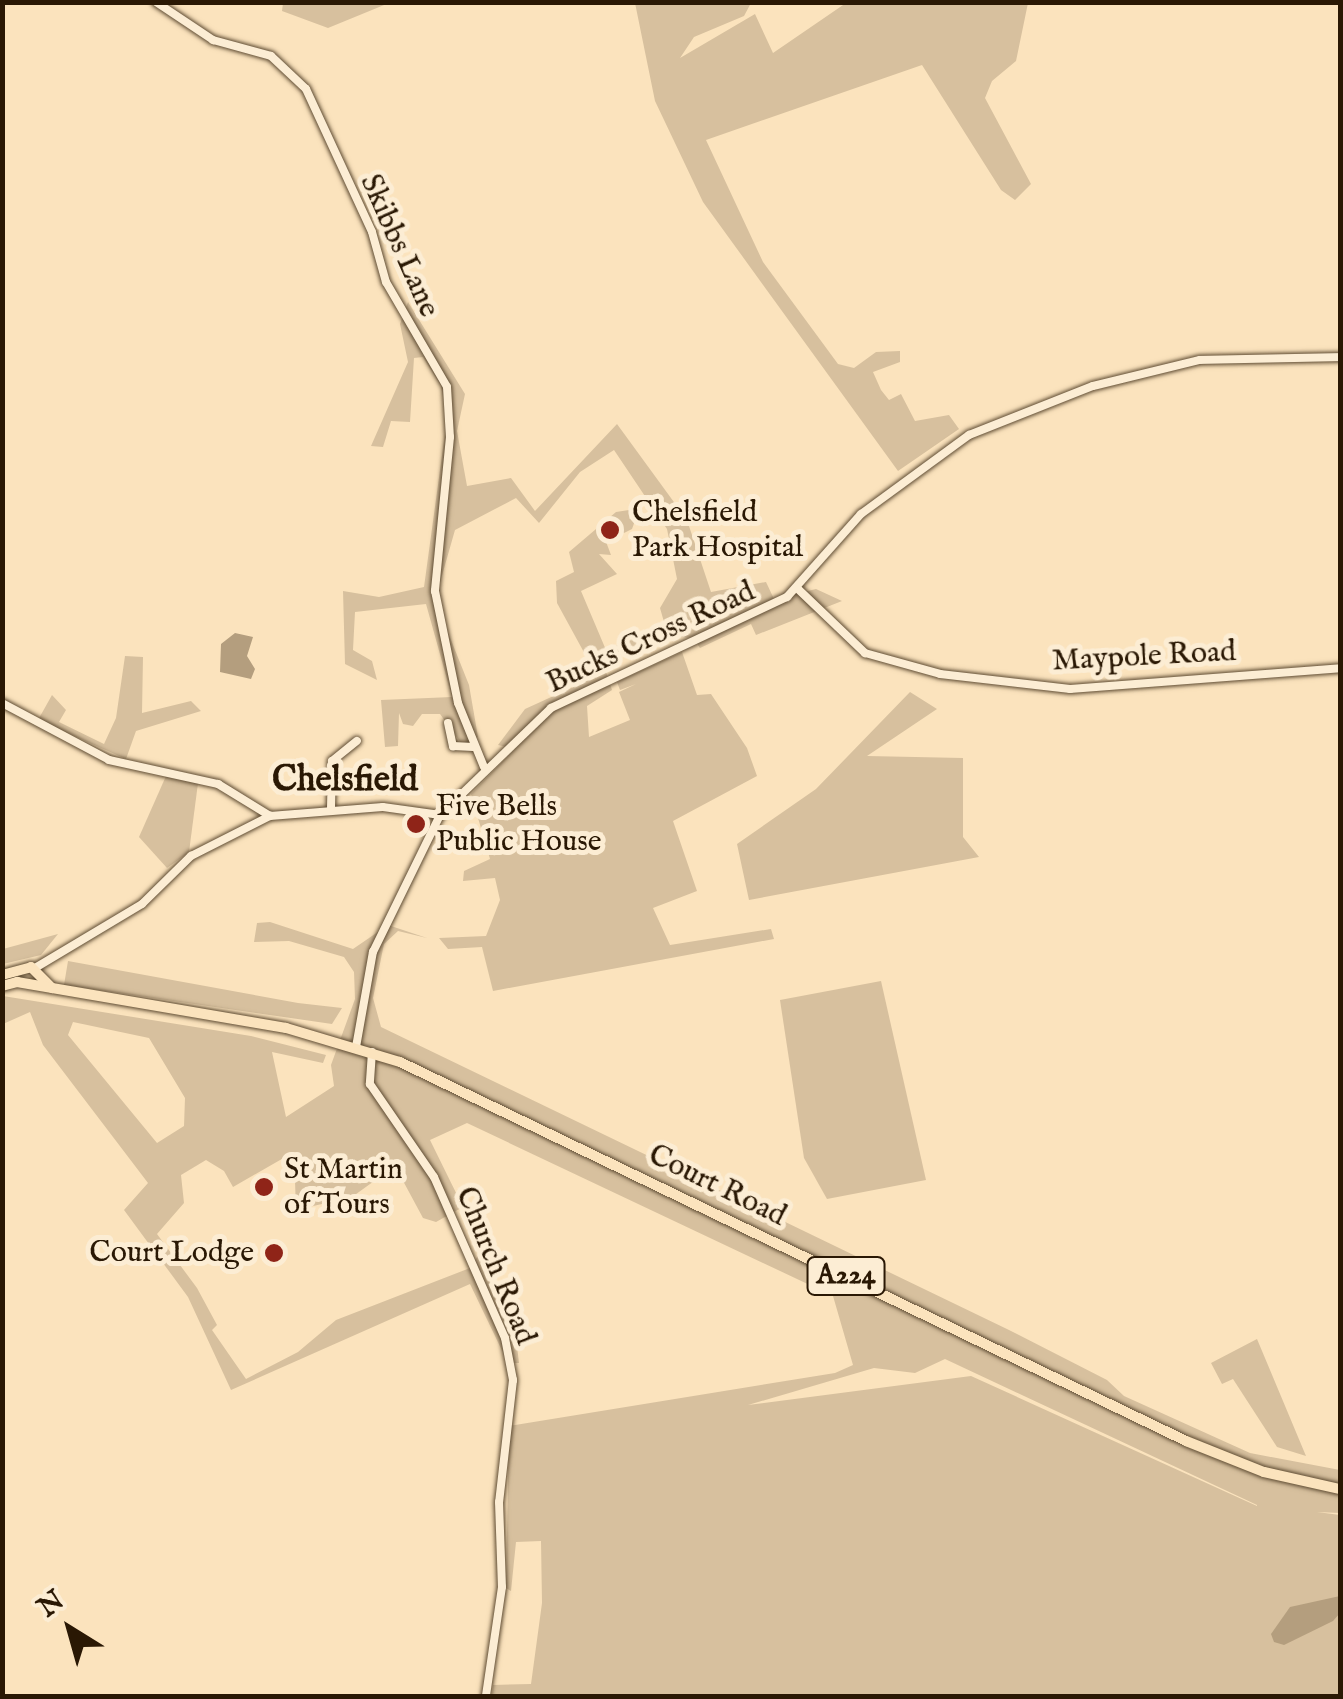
<!DOCTYPE html>
<style>
body{margin:0}
#map{position:relative;width:1343px;height:1699px;overflow:hidden;background:#fbe3bd;font-family:"IM FELL English",serif}
div>[style]{position:absolute}
.green>*{inset:0;background:#d7c09e}
.water>*{inset:0;background:#b49e7e}
.roads{filter:drop-shadow(0 0 2px #5e4b32) drop-shadow(0 0 2px #5e4b32)}
.minor>*{height:8px;margin:-4px;padding:0 4px;transform-origin:4px;border-radius:4px;background:#fcedd4}
.major>*{height:10px;margin:-5px;padding:0 5px;transform-origin:5px;border-radius:5px;background:#fbe3bd}
.dots>*{width:28px;height:28px;translate:-50% -50%;box-sizing:border-box;border:5px solid #fcedd4;border-radius:50%}
span{translate:-50% -50%;white-space:nowrap;text-align:center;line-height:1.15;-webkit-text-stroke:10px #fcedd4;paint-order:stroke}
.shield-label span{padding:2px 8px;background:#fcedd4;border:2px solid;border-radius:8px;-webkit-text-stroke-width:0}
.shield-label{font-size:28px;color:#2a1804;font-weight:700}
.street-label{font-size:30px;color:#2a1804}
.poi-label{font-size:30px;color:#2a1804}
.left{translate:0 -50%;text-align:left}
.right{translate:-100% -50%;text-align:right}
.quarter-label{font-size:35px;color:#2a1804;font-weight:700}
.frame{position:absolute;inset:0;border:5px solid #2a1804;pointer-events:none}
.north{position:absolute;left:20px;top:1579px;width:100px;height:100px;-webkit-text-stroke:8px #fcedd4;paint-order:stroke;rotate:323deg;font-size:28px;font-weight:700;line-height:40px;text-align:center;color:#2a1804}
.north::after{content:'';display:block;margin:auto;width:35px;height:45px;background:#2a1804;clip-path:polygon(50% 0,100% 100%,50% 72%,0 100%)}
</style>
<div id="map">
<div class="green">
<i style="clip-path:polygon(283px 3px,283px 2px,389px 3px,328px 28px,282px 11px)"></i>
<i style="clip-path:polygon(635px 3px,751px 3px,744px 16px,694px 37px,680px 58px,755px 14px,773px 53px,846px 3px,1028px 3px,1016px 61px,992px 81px,985px 98px,1031px 184px,1015px 200px,1001px 190px,922px 65px,706px 140px,763px 262px,838px 364px,854px 368px,876px 352px,900px 351px,900px 362px,873px 372px,881px 390px,889px 400px,901px 394px,915px 421px,949px 415px,959px 429px,898px 471px,703px 202px,655px 101px)"></i>
<i style="clip-path:polygon(408px 302px,465px 394px,457px 431px,467px 486px,511px 478px,535px 511px,617px 424px,687px 520px,711px 592px,766px 582px,774px 599px,816px 589px,842px 601px,756px 635px,751px 624px,700px 648px,693px 638px,668px 636px,660px 608px,677px 579px,667px 529px,614px 450px,580px 472px,539px 523px,516px 498px,455px 530px,435px 600px,469px 685px,478px 737px,463px 746px,440px 714px,422px 714px,413px 726px,403px 724px,399px 713px,398px 746px,385px 747px,381px 700px,452px 697px,426px 604px,355px 612px,353px 650px,372px 661px,377px 680px,345px 664px,343px 591px,379px 597px,424px 587px,447px 419px,441px 386px,423px 357px,414px 358px,410px 422px,391px 421px,383px 447px,371px 446px,408px 362px,400px 324px)"></i>
<i style="clip-path:polygon(629px 510px,636px 518px,632px 529px,624px 533px,616px 527px,605px 539px,611px 555px,599px 554px,617px 574px,581px 591px,606px 650px,646px 633px,654px 640px,592px 667px,557px 603px,556px 581px,574px 572px,569px 552px,616px 512px)"></i>
<i style="clip-path:polygon(682px 652px,697px 695px,711px 694px,747px 748px,757px 776px,673px 821px,697px 891px,653px 908px,670px 945px,771px 929px,774px 939px,493px 991px,482px 947px,448px 949px,439px 938px,486px 936px,500px 900px,495px 878px,463px 881px,464px 871px,490px 859px,471px 794px,515px 749px,498px 745px,525px 709px,606px 672px,612px 690px,587px 706px,589px 737px,630px 720px,619px 692px,636px 684px,620px 690px,617px 682px)"></i>
<i style="clip-path:polygon(125px 656px,143px 657px,142px 713px,191px 701px,201px 711px,136px 731px,126px 759px,38px 720px,52px 695px,66px 710px,59px 722px,104px 744px,116px 718px)"></i>
<i style="clip-path:polygon(910px 692px,937px 709px,867px 756px,963px 758px,963px 837px,979px 857px,749px 900px,737px 844px,816px 789px)"></i>
<i style="clip-path:polygon(166px 776px,198px 783px,189px 852px,167px 868px,139px 837px)"></i>
<i style="clip-path:polygon(evenodd,270px 922px,353px 949px,388px 925px,427px 938px,398px 931px,384px 944px,373px 998px,381px 1027px,1009px 1330px,1107px 1380px,1124px 1396px,1250px 1453px,1340px 1470px,1340px 1513px,1317px 1512px,1340px 1515px,1340px 1696px,492px 1696px,493px 1685px,531px 1684px,542px 1603px,541px 1541px,516px 1542px,511px 1591px,506px 1588px,509px 1426px,835px 1373px,853px 1365px,833px 1296px,467px 1123px,430px 1140px,463px 1207px,436px 1222px,423px 1218px,395px 1166px,352px 1197px,296px 1210px,294px 1152px,233px 1187px,224px 1171px,206px 1160px,181px 1175px,184px 1203px,157px 1234px,197px 1288px,217px 1325px,212px 1330px,246px 1379px,298px 1352px,336px 1320px,470px 1268px,479px 1254px,516px 1338px,519px 1363px,508px 1363px,470px 1284px,231px 1390px,188px 1297px,124px 1210px,148px 1183px,43px 1045px,30px 1012px,3px 1024px,3px 996px,251px 1036px,326px 1055px,323px 1063px,272px 1052px,286px 1117px,334px 1086px,331px 1065px,355px 999px,354px 972px,344px 957px,289px 941px,254px 942px,257px 923px,270px 922px,73px 1022px,149px 1038px,185px 1098px,184px 1126px,157px 1143px,68px 1035px,73px 1022px,270px 922px,945px 1359px,1257px 1505px,1257px 1506px,971px 1376px,748px 1405px,874px 1368px,915px 1373px,945px 1359px)"></i>
<i style="clip-path:polygon(58px 934px,41px 955px,3px 964px,3px 949px)"></i>
<i style="clip-path:polygon(68px 961px,298px 1003px,342px 1008px,332px 1024px,64px 985px)"></i>
<i style="clip-path:polygon(881px 981px,926px 1180px,827px 1199px,804px 1158px,780px 1000px)"></i>
<i style="clip-path:polygon(1257px 1339px,1306px 1456px,1277px 1447px,1233px 1379px,1222px 1384px,1211px 1363px)"></i>
</div>
<div class="water">
<i style="clip-path:polygon(235px 633px,253px 637px,247px 656px,255px 669px,251px 679px,220px 672px,221px 644px)"></i>
<i style="clip-path:polygon(1340px 1596px,1340px 1613px,1333px 1621px,1284px 1645px,1274px 1642px,1271px 1634px,1290px 1607px)"></i>
</div>
<div class="roads">
<div class="minor">
<i style="left:156px;top:2px;width:69px;rotate:33.7deg"></i>
<i style="left:213px;top:40px;width:60px;rotate:15.4deg"></i>
<i style="left:271px;top:56px;width:48px;rotate:43.3deg"></i>
<i style="left:306px;top:89px;width:157px;rotate:65.2deg"></i>
<i style="left:372px;top:232px;width:52px;rotate:74.4deg"></i>
<i style="left:386px;top:282px;width:121px;rotate:59.8deg"></i>
<i style="left:447px;top:387px;width:50px;rotate:86.6deg"></i>
<i style="left:450px;top:437px;width:155px;rotate:95.6deg"></i>
<i style="left:435px;top:591px;width:114px;rotate:78.4deg"></i>
<i style="left:458px;top:703px;width:69px;rotate:67.9deg"></i>
<i style="left:798px;top:589px;width:93px;rotate:43.7deg"></i>
<i style="left:865px;top:653px;width:78px;rotate:15.6deg"></i>
<i style="left:940px;top:674px;width:131px;rotate:6.6deg"></i>
<i style="left:1070px;top:689px;width:271px;rotate:-4.4deg"></i>
<i style="left:2px;top:703px;width:121px;rotate:28deg"></i>
<i style="left:109px;top:760px;width:112px;rotate:12.4deg"></i>
<i style="left:218px;top:784px;width:61px;rotate:31.6deg"></i>
<i style="left:448px;top:723px;width:24px;rotate:78deg"></i>
<i style="left:453px;top:746px;width:20px;rotate:3deg"></i>
<i style="left:331px;top:808px;width:47px;rotate:-88.8deg"></i>
<i style="left:332px;top:761px;width:32px;rotate:-39deg"></i>
<i style="left:35px;top:968px;width:125px;rotate:-30.9deg"></i>
<i style="left:142px;top:904px;width:69px;rotate:-44.4deg"></i>
<i style="left:191px;top:856px;width:89px;rotate:-26.9deg"></i>
<i style="left:270px;top:816px;width:113px;rotate:-4.6deg"></i>
<i style="left:383px;top:807px;width:58px;rotate:8deg"></i>
<i style="left:356px;top:1047px;width:97px;rotate:-79.9deg"></i>
<i style="left:373px;top:952px;width:153px;rotate:-63.9deg"></i>
<i style="left:440px;top:815px;width:154px;rotate:-43.9deg"></i>
<i style="left:551px;top:708px;width:261px;rotate:-25.2deg"></i>
<i style="left:787px;top:597px;width:111px;rotate:-48.3deg"></i>
<i style="left:861px;top:514px;width:134px;rotate:-36.2deg"></i>
<i style="left:969px;top:435px;width:133px;rotate:-21.6deg"></i>
<i style="left:1093px;top:386px;width:110px;rotate:-13.7deg"></i>
<i style="left:1200px;top:360px;width:140px;rotate:-1.2deg"></i>
<i style="left:372px;top:1052px;width:32px;rotate:94deg"></i>
<i style="left:370px;top:1084px;width:113px;rotate:55.5deg"></i>
<i style="left:434px;top:1177px;width:176px;rotate:66.2deg"></i>
<i style="left:505px;top:1338px;width:43px;rotate:79.2deg"></i>
<i style="left:513px;top:1380px;width:123px;rotate:96.5deg"></i>
<i style="left:499px;top:1502px;width:85px;rotate:88deg"></i>
<i style="left:502px;top:1587px;width:110px;rotate:98.4deg"></i>
</div>
<div class="major">
<i style="left:2px;top:975px;width:30px;rotate:-15deg"></i>
<i style="left:31px;top:967px;width:30px;rotate:45deg"></i>
<i style="left:2px;top:986px;width:16px;rotate:-15deg"></i>
<i style="left:17px;top:982px;width:273px;rotate:9.7deg"></i>
<i style="left:286px;top:1028px;width:119px;rotate:16.6deg"></i>
<i style="left:400px;top:1062px;width:873px;rotate:25.74deg"></i>
<i style="left:1186px;top:1441px;width:84px;rotate:21.7deg"></i>
<i style="left:1264px;top:1472px;width:78px;rotate:12.6deg"></i>
</div>
</div>
<div class="dots">
<i style="left:610px;top:530px;background:#8f2418"></i>
<i style="left:416px;top:824px;background:#8f2418"></i>
<i style="left:264px;top:1187px;background:#8f2418"></i>
<i style="left:274px;top:1253px;background:#8f2418"></i>
</div>
<div class="shield-label">
<span style="left:846px;top:1276px">A224</span>
</div>
<div class="street-label">
<span style="left:399px;top:246px;rotate:66deg">Skibbs Lane</span>
<span style="left:651px;top:638px;rotate:-25deg">Bucks Cross Road</span>
<span style="left:1144px;top:657px;rotate:-3deg">Maypole Road</span>
<span style="left:717px;top:1186px;rotate:26deg">Court Road</span>
<span style="left:495px;top:1266px;rotate:68deg">Church Road</span>
</div>
<div class="poi-label">
<span class="left" style="left:632px;top:530px">Chelsfield<br>Park Hospital</span>
<span class="left" style="left:436px;top:824px">Five Bells<br>Public House</span>
<span class="left" style="left:284px;top:1187px">St Martin<br>of Tours</span>
<span class="right" style="left:254px;top:1253px">Court Lodge</span>
</div>
<div class="quarter-label">
<span style="left:345px;top:781px">Chelsfield</span>
</div>
<div class="frame"></div>
<div class="north">N</div>
</div>
